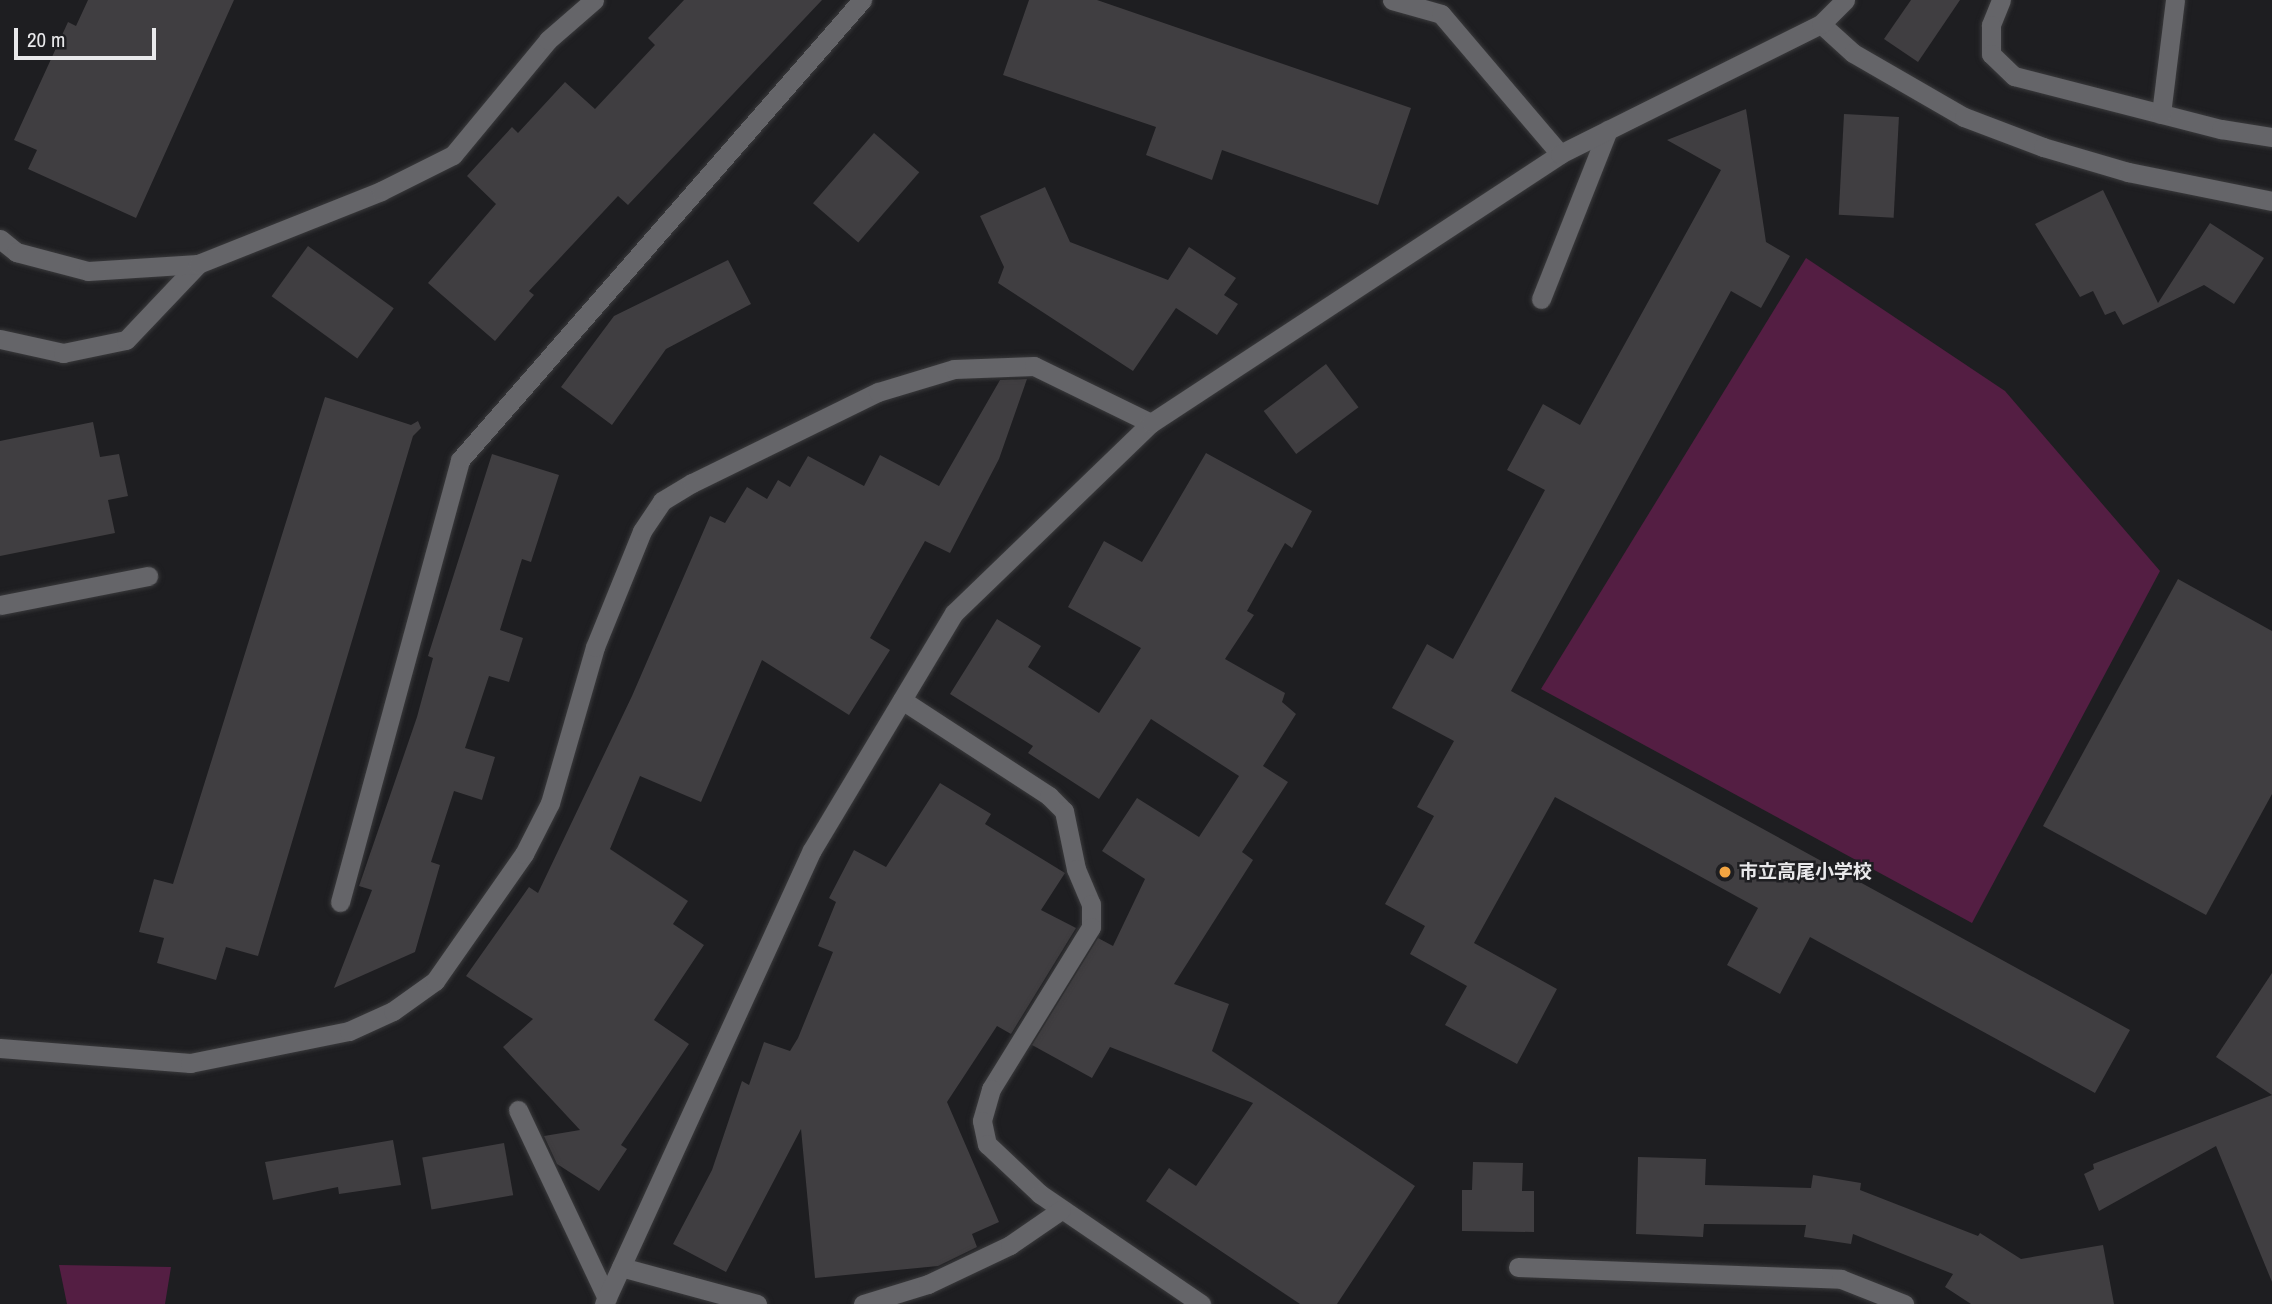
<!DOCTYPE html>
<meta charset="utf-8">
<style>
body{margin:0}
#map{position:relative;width:2272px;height:1304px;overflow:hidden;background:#1e1e21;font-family:"Archivo Narrow","Noto Sans JP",sans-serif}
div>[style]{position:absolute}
.green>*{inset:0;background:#541e43}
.building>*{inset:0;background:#403e41;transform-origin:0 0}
.roads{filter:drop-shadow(0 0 2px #3a3a3c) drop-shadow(0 0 2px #3a3a3c)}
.service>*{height:19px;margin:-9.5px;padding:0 9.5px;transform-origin:9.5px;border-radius:9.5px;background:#656569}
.minor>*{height:19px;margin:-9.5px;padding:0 9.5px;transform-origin:9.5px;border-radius:9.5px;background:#656569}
.tertiary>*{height:19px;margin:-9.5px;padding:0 9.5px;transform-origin:9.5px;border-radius:9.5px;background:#656569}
.dots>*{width:19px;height:19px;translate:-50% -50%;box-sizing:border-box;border:4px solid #1e1e21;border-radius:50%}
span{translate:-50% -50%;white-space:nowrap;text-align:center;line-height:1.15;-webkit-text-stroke:5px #1e1e21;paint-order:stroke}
.poi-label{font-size:19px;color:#e9e9eb;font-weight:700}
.left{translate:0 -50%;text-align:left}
.scale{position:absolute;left:14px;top:28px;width:142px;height:32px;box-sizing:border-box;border:4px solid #e9e9eb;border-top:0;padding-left:9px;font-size:21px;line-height:24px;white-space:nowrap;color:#e9e9eb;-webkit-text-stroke:5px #1e1e21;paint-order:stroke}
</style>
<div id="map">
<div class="green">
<i style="clip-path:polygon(1806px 258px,2005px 391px,2160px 571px,1972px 923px,1541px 689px)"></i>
<i style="clip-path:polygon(59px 1265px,171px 1267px,165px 1304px,67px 1304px)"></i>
</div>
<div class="building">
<i style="clip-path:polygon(88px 0,234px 0,136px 218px,28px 169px,37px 150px,14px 140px,68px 22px,76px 26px)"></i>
<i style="clip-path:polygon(684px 0,822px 0,628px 205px,618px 196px,529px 291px,534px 295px,495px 341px,428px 283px,496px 204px,467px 176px,512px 127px,518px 133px,565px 82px,595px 109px,655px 45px,648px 38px)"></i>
<i style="clip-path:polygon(1029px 0,1097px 0,1411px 108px,1378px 205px,1222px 150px,1212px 180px,1146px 155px,1156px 127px,1003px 75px)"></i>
<i style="clip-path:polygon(1911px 0,1960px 0,1918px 62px,1884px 39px)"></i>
<i style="clip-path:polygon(1746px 109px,1766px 242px,1790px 256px,1761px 308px,1731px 291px,1511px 691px,2130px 1030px,2095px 1093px,1810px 937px,1780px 994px,1727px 965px,1758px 908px,1555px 797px,1474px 943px,1557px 989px,1517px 1064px,1445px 1025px,1467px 986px,1410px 954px,1425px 926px,1385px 904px,1434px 816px,1417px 807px,1454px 741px,1392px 708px,1427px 644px,1453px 659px,1545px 490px,1507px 470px,1543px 404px,1580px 425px,1721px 170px,1667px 140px)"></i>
<i style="left:1844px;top:114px;width:55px;height:101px;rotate:3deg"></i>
<i style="left:874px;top:133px;width:60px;height:93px;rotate:41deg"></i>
<i style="clip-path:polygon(1045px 187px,1070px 242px,1168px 280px,1189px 247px,1236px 278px,1224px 295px,1238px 304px,1217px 335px,1176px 308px,1133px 371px,998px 283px,1004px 267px,980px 216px)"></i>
<i style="clip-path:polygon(2103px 190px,2158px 303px,2210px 223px,2264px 258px,2234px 304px,2204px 285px,2123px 325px,2115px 311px,2105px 315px,2093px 291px,2080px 297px,2035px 224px)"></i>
<i style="left:308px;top:246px;width:106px;height:62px;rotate:36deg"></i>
<i style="clip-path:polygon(728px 260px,751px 304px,666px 349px,612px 425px,561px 387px,614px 316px)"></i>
<i style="left:1326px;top:364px;width:54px;height:78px;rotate:53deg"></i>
<i style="clip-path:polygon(1027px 379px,999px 459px,950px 553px,925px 541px,870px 638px,890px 650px,849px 715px,762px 660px,701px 802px,640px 776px,610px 849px,688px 901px,673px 924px,704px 945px,654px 1020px,689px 1044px,621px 1145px,627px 1149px,599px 1191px,557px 1164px,544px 1136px,580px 1130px,503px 1047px,533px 1019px,466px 976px,529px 887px,538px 893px,632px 696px,710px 516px,725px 523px,747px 487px,767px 499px,778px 480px,790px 487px,808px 456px,864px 486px,880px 455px,939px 486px,1000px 380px)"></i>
<i style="clip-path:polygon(325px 397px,411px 425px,418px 421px,421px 428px,413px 436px,258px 956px,226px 947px,216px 980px,157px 963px,164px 938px,139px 932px,154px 879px,173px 884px)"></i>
<i style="clip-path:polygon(93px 422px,100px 457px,119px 454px,128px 496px,108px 500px,115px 533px,0 556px,0 441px)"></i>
<i style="clip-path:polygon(1206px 453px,1312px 511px,1292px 548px,1285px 543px,1247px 611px,1254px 615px,1225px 659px,1285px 693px,1282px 702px,1296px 714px,1263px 766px,1288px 782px,1242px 852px,1253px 860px,1174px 984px,1229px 1004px,1212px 1051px,1415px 1186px,1337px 1304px,1300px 1304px,1146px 1201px,1169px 1168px,1196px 1186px,1253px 1103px,1110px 1047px,1092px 1078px,1032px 1045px,1098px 938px,1113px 946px,1145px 879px,1102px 851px,1137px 798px,1199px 837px,1239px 776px,1151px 719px,1099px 799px,1028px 753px,1033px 746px,950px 694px,997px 619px,1041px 646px,1028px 667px,1099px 713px,1141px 648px,1068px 607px,1104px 541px,1142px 562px)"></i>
<i style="clip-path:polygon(492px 454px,559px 475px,531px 562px,522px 559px,500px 630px,523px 638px,509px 682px,489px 676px,465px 748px,495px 757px,482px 800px,454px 791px,431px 862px,440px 865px,415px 952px,334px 988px,372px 890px,359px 886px,417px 717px,433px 658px,428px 656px)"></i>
<i style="clip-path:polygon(2178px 579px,2272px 631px,2272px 794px,2206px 915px,2043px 826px)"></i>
<i style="clip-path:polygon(940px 783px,991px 814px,985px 824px,1065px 873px,1041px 910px,1076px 928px,1011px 1034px,997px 1026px,947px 1102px,999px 1222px,972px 1234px,977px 1247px,938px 1266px,815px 1278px,801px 1129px,726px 1272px,673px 1244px,712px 1170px,742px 1081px,749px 1085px,764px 1042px,790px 1051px,798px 1038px,833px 952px,818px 946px,836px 902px,829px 898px,854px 850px,886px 867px)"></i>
<i style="clip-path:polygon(2272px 973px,2272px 1095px,2216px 1057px)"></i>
<i style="clip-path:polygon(2272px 1095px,2272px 1282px,2216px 1146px,2099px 1211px,2084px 1174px,2094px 1169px,2093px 1164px)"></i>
<i style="clip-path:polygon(393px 1140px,401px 1185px,339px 1194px,338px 1187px,273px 1200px,265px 1162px)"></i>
<i style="left:504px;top:1143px;width:53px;height:83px;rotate:80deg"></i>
<i style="clip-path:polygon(1638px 1157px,1706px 1159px,1705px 1185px,1811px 1188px,1813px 1175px,1861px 1183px,1860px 1190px,1978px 1236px,1980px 1233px,2021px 1259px,2103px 1245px,2114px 1304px,1971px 1304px,1945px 1287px,1953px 1274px,1853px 1234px,1851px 1244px,1804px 1237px,1806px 1225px,1704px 1224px,1703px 1237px,1636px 1234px)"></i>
<i style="clip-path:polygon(1473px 1162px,1523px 1163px,1522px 1191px,1534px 1191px,1534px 1232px,1462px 1231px,1462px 1190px,1472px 1190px)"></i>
</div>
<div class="roads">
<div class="service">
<i style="left:2001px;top:0;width:27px;rotate:112deg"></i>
<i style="left:1991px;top:25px;width:29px;rotate:90deg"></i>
<i style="left:1991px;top:54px;width:32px;rotate:44deg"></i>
<i style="left:2014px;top:76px;width:214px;rotate:14.4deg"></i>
<i style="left:2221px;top:129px;width:52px;rotate:8.9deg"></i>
<i style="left:2161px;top:114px;width:115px;rotate:-83deg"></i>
<i style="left:0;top:339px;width:65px;rotate:12.5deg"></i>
<i style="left:63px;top:353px;width:64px;rotate:-11.7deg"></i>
<i style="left:126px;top:340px;width:105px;rotate:-46.5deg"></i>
</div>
<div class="minor">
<i style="left:1392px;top:0;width:51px;rotate:15.9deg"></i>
<i style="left:1441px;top:14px;width:184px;rotate:49.6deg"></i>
<i style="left:1821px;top:24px;width:43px;rotate:42.2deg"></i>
<i style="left:1853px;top:53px;width:128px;rotate:30deg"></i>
<i style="left:1964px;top:117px;width:85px;rotate:20.8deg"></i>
<i style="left:2043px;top:147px;width:89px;rotate:16.4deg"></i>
<i style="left:2128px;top:172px;width:147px;rotate:11.4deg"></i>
<i style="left:453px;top:155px;width:149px;rotate:-50.4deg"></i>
<i style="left:548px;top:40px;width:61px;rotate:-41deg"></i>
<i style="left:1541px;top:299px;width:182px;rotate:-68.4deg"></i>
<i style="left:0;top:605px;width:151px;rotate:-11.1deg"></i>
<i style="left:902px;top:700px;width:176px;rotate:33.1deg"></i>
<i style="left:1049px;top:796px;width:21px;rotate:45deg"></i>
<i style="left:1064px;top:811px;width:59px;rotate:78.3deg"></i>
<i style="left:1076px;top:869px;width:38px;rotate:67deg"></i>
<i style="left:1091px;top:904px;width:23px;rotate:90deg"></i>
<i style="left:1091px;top:927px;width:190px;rotate:121.7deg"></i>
<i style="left:991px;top:1089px;width:33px;rotate:106deg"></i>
<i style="left:982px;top:1121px;width:24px;rotate:78deg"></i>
<i style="left:987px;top:1144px;width:73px;rotate:43.3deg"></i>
<i style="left:1040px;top:1194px;width:195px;rotate:34.3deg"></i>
<i style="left:340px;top:902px;width:458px;rotate:-74.8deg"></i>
<i style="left:460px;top:460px;width:611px;rotate:-48.85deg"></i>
<i style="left:0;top:1048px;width:191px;rotate:4.5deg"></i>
<i style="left:190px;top:1063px;width:162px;rotate:-11.4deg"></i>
<i style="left:349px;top:1031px;width:48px;rotate:-24.4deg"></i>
<i style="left:393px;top:1011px;width:52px;rotate:-35.5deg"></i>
<i style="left:435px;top:981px;width:155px;rotate:-55deg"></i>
<i style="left:524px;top:854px;width:57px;rotate:-63deg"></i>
<i style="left:550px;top:803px;width:162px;rotate:-73.9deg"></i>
<i style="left:595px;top:647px;width:125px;rotate:-67.9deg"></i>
<i style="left:642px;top:531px;width:36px;rotate:-56deg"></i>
<i style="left:662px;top:501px;width:35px;rotate:-31deg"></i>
<i style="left:692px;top:483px;width:207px;rotate:-26.1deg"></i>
<i style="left:878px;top:392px;width:79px;rotate:-16.8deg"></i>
<i style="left:954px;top:369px;width:80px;rotate:-2.1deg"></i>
<i style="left:1034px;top:366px;width:130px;rotate:26deg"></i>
<i style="left:518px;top:1110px;width:208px;rotate:64.7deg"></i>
<i style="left:621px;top:1267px;width:141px;rotate:15.2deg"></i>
<i style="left:1518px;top:1267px;width:323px;rotate:2.1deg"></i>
<i style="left:1841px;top:1279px;width:68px;rotate:21.6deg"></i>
<i style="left:604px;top:1304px;width:499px;rotate:-65.4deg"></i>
<i style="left:812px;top:850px;width:276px;rotate:-59.1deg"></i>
<i style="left:954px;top:613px;width:274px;rotate:-44deg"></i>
<i style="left:1151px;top:423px;width:490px;rotate:-33.3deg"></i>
<i style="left:1560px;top:154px;width:292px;rotate:-26.5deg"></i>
<i style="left:1821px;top:24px;width:34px;rotate:-45deg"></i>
<i style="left:863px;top:1304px;width:68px;rotate:-17.1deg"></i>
<i style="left:928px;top:1284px;width:91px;rotate:-25.4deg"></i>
<i style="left:1010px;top:1245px;width:62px;rotate:-34.5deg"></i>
</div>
<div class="tertiary">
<i style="left:0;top:239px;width:21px;rotate:39deg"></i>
<i style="left:16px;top:252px;width:74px;rotate:14.8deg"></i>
<i style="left:88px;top:271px;width:110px;rotate:-3.6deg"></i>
<i style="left:198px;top:264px;width:197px;rotate:-21.7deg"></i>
<i style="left:381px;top:191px;width:80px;rotate:-26.6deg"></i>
</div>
</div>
<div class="dots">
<i style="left:1725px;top:872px;background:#f3a542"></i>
</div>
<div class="poi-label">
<span class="left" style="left:1739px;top:872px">市立高尾小学校</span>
</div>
<div class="scale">20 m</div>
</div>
